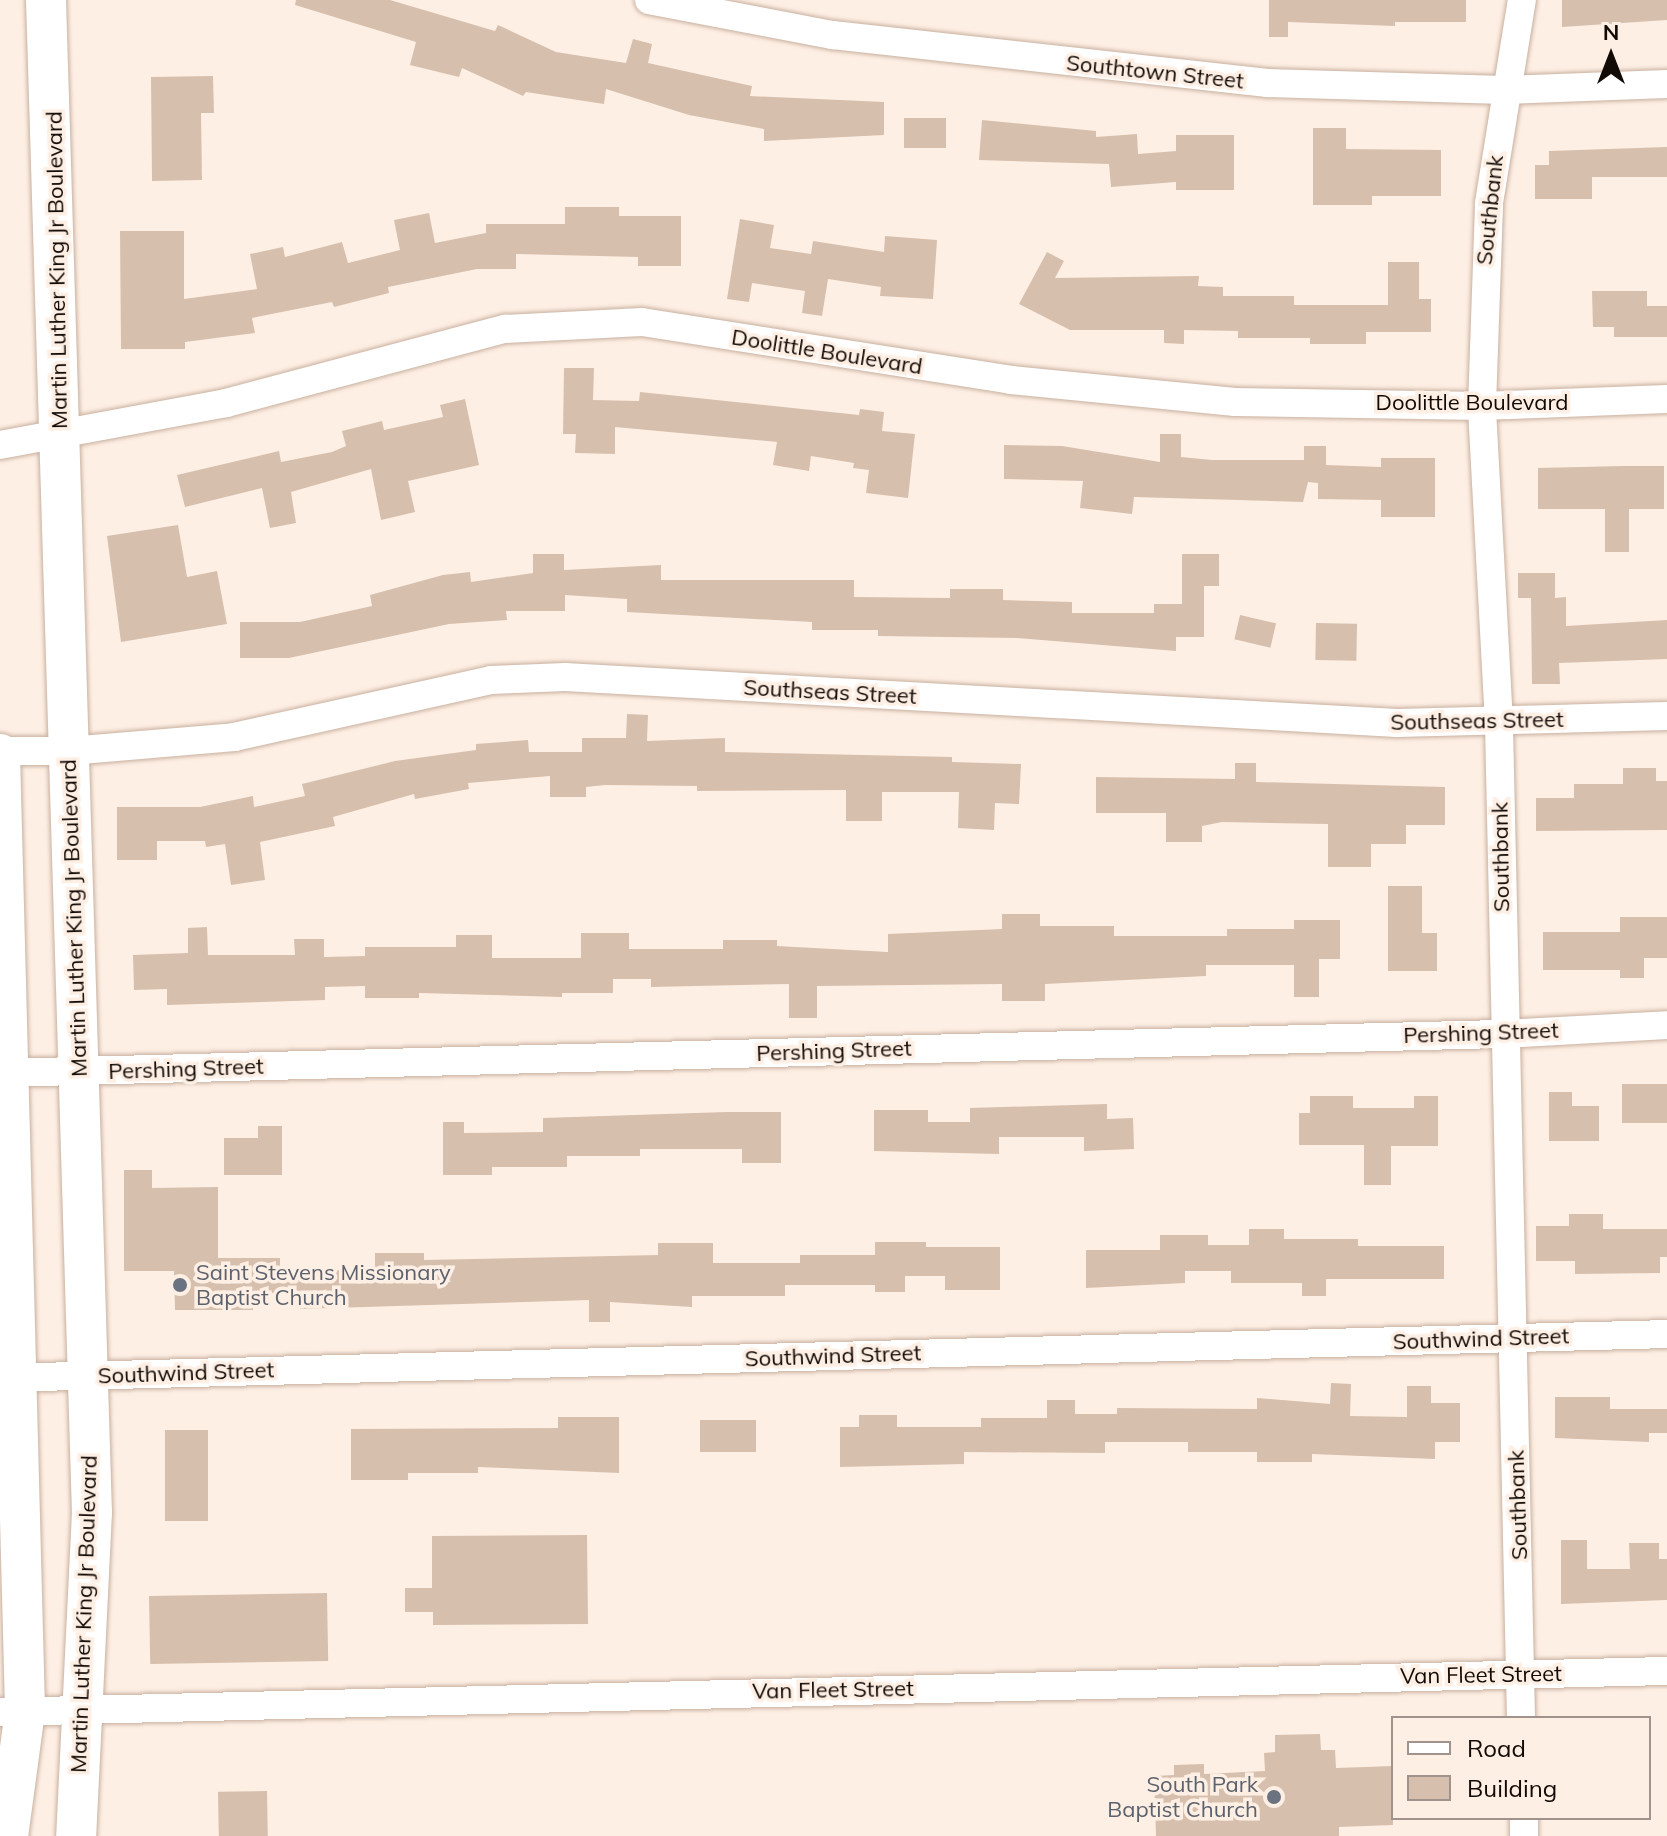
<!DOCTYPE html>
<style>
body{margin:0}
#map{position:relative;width:1667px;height:1836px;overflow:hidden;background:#feefe4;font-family:Mulish,sans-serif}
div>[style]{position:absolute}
.building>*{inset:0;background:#d7bfad;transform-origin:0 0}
.roads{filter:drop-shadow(0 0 2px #c8b09f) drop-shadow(0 0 2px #c8b09f)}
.street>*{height:28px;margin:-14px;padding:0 14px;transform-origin:14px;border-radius:14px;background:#fff}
.secondary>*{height:40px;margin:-20px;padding:0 20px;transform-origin:20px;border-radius:20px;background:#fff}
.dots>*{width:22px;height:22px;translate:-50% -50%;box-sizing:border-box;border:4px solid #feefe4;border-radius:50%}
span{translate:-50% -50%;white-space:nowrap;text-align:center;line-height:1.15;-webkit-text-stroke:7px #feefe4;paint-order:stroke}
.street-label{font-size:22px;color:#120a05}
.worship-label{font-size:22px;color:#5b616d}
.left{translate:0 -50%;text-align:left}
.right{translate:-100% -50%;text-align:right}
.legend{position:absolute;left:1391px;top:1716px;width:260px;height:104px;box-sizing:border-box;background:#feefe4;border:2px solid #a0938b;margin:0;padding:10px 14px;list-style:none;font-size:24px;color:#120a05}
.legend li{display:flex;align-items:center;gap:16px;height:40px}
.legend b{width:40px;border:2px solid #a0938b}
.north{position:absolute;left:1571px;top:16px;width:80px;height:80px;-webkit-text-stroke:6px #feefe4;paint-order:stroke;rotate:0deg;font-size:22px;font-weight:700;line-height:32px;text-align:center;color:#120a05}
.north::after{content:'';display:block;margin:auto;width:28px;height:36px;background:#120a05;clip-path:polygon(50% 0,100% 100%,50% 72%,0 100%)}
</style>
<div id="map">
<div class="building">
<i style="clip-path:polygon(296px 0,390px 0,495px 31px,498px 25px,556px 52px,626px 63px,633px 39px,652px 44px,648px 63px,752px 86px,750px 96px,884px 102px,884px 135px,764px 141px,764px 129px,689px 115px,606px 89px,604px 104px,526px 92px,523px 96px,462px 68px,459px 77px,410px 65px,416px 42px,295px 5px)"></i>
<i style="clip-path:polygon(1269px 0,1466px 0,1466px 22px,1395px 22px,1395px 26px,1288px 22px,1288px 37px,1269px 37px)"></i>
<i style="clip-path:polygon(1562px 0,1667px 0,1667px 20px,1562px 27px)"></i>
<i style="clip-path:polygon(213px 76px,214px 113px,201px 113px,202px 180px,152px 181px,151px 77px)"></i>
<i style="left:904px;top:118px;width:42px;height:30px"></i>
<i style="clip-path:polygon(982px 120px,1096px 131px,1096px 137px,1137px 134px,1138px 154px,1176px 151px,1176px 135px,1234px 135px,1234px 190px,1176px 190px,1176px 182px,1111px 187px,1109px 164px,979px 160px)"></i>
<i style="clip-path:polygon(1313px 128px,1346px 128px,1346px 149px,1441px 150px,1441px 196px,1372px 196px,1372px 205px,1313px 205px)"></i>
<i style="clip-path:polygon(1667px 147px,1667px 177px,1592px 177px,1592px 199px,1535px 199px,1535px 165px,1549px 165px,1549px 151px)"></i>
<i style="clip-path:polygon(565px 207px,619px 207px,619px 216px,681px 216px,681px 266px,638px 266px,638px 257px,516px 254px,516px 269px,477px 269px,388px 287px,389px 293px,334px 307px,332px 302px,252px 318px,255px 333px,185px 342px,185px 349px,121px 349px,120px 231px,184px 231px,184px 299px,257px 289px,250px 254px,283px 247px,285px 257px,342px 242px,348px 263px,400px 250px,394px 220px,429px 213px,435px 243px,486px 233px,486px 224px,565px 224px)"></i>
<i style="clip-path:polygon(740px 219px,774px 225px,770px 248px,811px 254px,813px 241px,884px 252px,885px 236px,937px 240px,933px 299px,880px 296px,881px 287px,828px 279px,822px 316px,802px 313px,805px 291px,752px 283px,749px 302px,727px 299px)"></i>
<i style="clip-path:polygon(1047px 252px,1064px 261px,1055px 278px,1199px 276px,1198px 286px,1223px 287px,1223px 296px,1294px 296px,1294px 305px,1388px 305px,1388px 262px,1419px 262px,1419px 299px,1431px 299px,1431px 332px,1366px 332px,1366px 344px,1310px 344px,1310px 338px,1238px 338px,1238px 331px,1184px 330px,1184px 344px,1164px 343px,1164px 330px,1070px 330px,1019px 304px)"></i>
<i style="clip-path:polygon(1592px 291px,1647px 291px,1647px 306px,1667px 306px,1667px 337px,1614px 337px,1614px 327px,1593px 327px)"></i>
<i style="clip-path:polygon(564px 368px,594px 368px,593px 400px,639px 401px,640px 392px,859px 415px,860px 409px,884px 412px,882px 431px,915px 434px,908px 498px,866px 493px,869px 470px,853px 468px,854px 463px,811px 456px,809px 471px,773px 465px,777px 442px,615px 427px,615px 454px,575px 453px,576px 434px,563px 434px)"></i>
<i style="clip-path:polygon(465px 399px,479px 465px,408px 481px,415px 512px,381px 520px,371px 469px,291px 492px,296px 523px,270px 528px,262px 488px,185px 507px,177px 475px,279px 451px,281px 462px,332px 452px,346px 446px,342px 431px,382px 421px,384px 430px,443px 417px,440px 405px)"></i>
<i style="clip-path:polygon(1160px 434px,1181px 434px,1181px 457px,1212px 460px,1304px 460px,1304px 446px,1326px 446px,1326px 465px,1381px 467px,1381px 458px,1435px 458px,1435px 517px,1381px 517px,1381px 500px,1318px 499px,1318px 483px,1308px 482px,1303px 502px,1134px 497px,1132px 514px,1080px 508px,1083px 481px,1004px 479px,1004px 445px,1062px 446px,1160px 462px)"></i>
<i style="clip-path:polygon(1623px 466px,1664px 466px,1664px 509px,1629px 509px,1629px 552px,1605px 552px,1605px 509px,1538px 509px,1538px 468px)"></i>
<i style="clip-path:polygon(178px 525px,187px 577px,217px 571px,227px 624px,121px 642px,107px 536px)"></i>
<i style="clip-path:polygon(533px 554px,564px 554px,564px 570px,661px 565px,661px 580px,854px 580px,854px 597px,950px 598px,950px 589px,1003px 589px,1003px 600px,1072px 602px,1072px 613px,1154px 613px,1154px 604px,1182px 604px,1182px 554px,1219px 554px,1219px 586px,1204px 586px,1204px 637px,1176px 637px,1176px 651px,1017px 638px,878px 636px,878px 630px,812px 630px,812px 622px,627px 612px,627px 599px,565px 595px,565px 611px,506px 611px,507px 620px,449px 624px,289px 658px,240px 658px,240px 622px,300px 622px,372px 606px,370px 595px,443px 575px,470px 572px,471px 582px,533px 573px)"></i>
<i style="clip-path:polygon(1518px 573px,1555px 573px,1555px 598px,1566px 597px,1566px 626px,1667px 620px,1667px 659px,1559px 663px,1560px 684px,1532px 684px,1531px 598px,1518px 598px)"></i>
<i style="left:1240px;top:615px;width:37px;height:25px;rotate:13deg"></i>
<i style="left:1316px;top:623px;width:41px;height:37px;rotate:1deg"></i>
<i style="clip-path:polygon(627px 714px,648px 715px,647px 741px,725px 738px,725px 752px,952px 757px,952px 762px,1021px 764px,1019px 804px,995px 803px,994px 830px,958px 828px,959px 792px,882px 792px,882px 821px,846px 821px,846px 790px,697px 791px,697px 786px,605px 785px,586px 787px,586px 797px,550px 797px,550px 776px,468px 783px,469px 789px,415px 799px,414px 794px,333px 817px,335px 826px,260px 842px,265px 880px,231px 885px,225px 844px,206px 847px,205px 841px,157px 841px,157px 860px,117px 860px,117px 807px,200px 807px,253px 796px,254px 807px,305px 796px,302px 784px,395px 761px,476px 750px,476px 744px,528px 740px,529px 752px,582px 752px,582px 738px,626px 738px)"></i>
<i style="clip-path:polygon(1235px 763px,1256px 763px,1256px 782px,1445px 787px,1445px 825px,1406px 825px,1406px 844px,1371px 844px,1371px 867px,1328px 867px,1328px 824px,1222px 822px,1202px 826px,1202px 842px,1166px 842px,1166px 813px,1096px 813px,1096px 777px,1235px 779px)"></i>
<i style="clip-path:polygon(1623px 768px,1656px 768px,1656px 781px,1667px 781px,1667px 830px,1536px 831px,1536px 798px,1574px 798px,1574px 784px,1623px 784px)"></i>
<i style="clip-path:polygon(1388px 886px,1422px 886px,1422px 933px,1437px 933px,1437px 971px,1388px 971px)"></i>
<i style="clip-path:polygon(1002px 914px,1040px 914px,1040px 926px,1114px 926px,1114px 936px,1227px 936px,1227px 929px,1294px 929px,1294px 920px,1340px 920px,1340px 959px,1319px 959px,1319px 997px,1294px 997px,1294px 965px,1206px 965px,1206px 976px,1045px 984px,1045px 1001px,1002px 1001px,1002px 984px,817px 986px,817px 1018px,789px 1018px,789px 984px,651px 987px,651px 979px,613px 979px,613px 993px,562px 993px,562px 997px,419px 993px,419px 998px,365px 998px,365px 986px,325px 987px,325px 1000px,167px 1005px,167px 989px,134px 990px,133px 955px,188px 953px,188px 928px,207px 927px,208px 955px,295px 955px,294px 939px,324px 939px,324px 957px,365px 956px,365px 947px,456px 947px,456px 935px,492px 935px,492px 958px,581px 958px,581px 933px,629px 933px,629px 949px,723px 949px,723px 940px,777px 940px,777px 946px,888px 952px,888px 934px,1002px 929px)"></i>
<i style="clip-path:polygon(1620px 917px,1667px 917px,1667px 958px,1644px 958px,1644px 978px,1620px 978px,1620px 970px,1543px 970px,1543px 932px,1620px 932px)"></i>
<i style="left:1622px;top:1084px;width:45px;height:39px"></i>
<i style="clip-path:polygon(1549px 1092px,1572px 1092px,1572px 1106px,1599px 1106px,1599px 1141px,1549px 1141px)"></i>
<i style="clip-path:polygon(1310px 1096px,1353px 1096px,1353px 1108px,1414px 1108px,1414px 1096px,1438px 1096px,1438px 1146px,1391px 1146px,1391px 1185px,1364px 1185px,1364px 1145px,1299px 1145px,1299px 1113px,1310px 1113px)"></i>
<i style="clip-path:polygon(1107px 1104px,1107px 1119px,1133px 1118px,1134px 1149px,1084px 1151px,1084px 1137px,999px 1137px,999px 1154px,874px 1151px,874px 1110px,928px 1110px,928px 1122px,970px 1122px,970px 1108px)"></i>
<i style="clip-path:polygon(726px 1112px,781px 1112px,781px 1163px,742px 1163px,742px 1149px,640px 1149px,640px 1156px,567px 1156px,567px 1167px,492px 1167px,492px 1175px,443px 1175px,443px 1122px,464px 1122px,464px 1133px,543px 1132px,543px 1118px)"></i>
<i style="clip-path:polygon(258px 1126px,282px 1126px,282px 1175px,224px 1175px,224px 1138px,258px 1138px)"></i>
<i style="clip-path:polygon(124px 1170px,152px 1170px,152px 1188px,218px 1187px,218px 1258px,280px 1258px,280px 1270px,375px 1270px,375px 1253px,424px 1253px,424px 1260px,658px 1255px,658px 1243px,713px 1243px,713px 1263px,800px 1263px,800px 1255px,875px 1255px,875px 1242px,926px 1242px,926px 1247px,1000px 1247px,1000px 1290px,945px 1290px,945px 1276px,905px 1276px,905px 1292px,875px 1292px,875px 1285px,785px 1285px,785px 1296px,692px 1296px,692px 1307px,610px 1302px,610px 1322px,589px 1322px,589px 1300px,300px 1309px,300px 1293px,253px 1293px,253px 1310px,175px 1310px,174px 1271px,124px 1271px)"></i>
<i style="clip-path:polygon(1569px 1214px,1603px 1214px,1603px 1229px,1667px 1229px,1667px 1257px,1660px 1257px,1660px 1273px,1575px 1274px,1575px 1261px,1536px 1261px,1536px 1226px,1569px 1226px)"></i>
<i style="clip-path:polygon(1249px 1229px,1284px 1229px,1284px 1239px,1358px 1239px,1358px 1246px,1444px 1246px,1444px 1279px,1326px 1279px,1326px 1296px,1302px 1296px,1302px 1283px,1231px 1283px,1231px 1271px,1185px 1271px,1185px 1283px,1086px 1288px,1086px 1250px,1160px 1250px,1160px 1235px,1208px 1235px,1208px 1245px,1249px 1245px)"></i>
<i style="clip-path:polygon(1331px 1383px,1351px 1384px,1350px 1416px,1407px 1417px,1407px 1386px,1431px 1386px,1431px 1403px,1460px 1403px,1460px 1442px,1435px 1442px,1435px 1459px,1312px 1454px,1312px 1462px,1257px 1462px,1257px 1452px,1188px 1452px,1188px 1442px,1105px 1442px,1105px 1453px,964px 1452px,964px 1464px,840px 1467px,840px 1427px,859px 1427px,859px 1415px,897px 1415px,897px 1427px,981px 1427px,981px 1418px,1047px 1418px,1047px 1400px,1075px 1400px,1075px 1414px,1117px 1414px,1117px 1408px,1257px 1409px,1257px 1398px,1330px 1404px)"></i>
<i style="clip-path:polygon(1555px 1397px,1610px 1397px,1610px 1409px,1667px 1409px,1667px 1433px,1649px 1433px,1649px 1442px,1555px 1438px)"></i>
<i style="clip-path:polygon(558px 1417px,619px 1417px,619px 1473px,478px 1467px,478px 1473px,408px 1473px,408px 1480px,351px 1480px,351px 1429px,558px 1428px)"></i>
<i style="left:700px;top:1420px;width:56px;height:32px"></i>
<i style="left:165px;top:1430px;width:43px;height:91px"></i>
<i style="clip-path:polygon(587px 1535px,588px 1624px,433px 1625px,433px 1612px,405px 1612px,405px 1588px,432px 1588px,432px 1536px)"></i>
<i style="clip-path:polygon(1561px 1540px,1587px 1540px,1587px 1569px,1630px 1569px,1629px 1543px,1659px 1543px,1659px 1559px,1667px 1559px,1667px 1600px,1561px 1604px)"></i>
<i style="left:327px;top:1593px;width:68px;height:178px;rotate:89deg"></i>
<i style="clip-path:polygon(1320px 1734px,1321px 1750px,1335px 1750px,1336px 1768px,1393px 1766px,1393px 1825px,1339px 1827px,1339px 1836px,1156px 1836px,1154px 1776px,1174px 1775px,1174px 1765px,1204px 1764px,1204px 1774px,1265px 1771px,1264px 1753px,1275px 1752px,1275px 1735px)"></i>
<i style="left:267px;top:1791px;width:45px;height:49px;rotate:89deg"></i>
</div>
<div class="roads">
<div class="street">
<i style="left:649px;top:0;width:187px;rotate:10.8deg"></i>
<i style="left:833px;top:35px;width:437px;rotate:6.3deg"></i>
<i style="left:1267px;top:83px;width:237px;rotate:1.7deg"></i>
<i style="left:1504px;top:90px;width:163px;rotate:-2.1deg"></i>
<i style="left:0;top:445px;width:230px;rotate:-10.5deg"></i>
<i style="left:226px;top:403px;width:289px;rotate:-14.9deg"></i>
<i style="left:505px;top:329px;width:137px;rotate:-2.9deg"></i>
<i style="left:642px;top:322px;width:374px;rotate:8.9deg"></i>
<i style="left:1011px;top:380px;width:225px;rotate:5.6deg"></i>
<i style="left:1235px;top:402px;width:247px;rotate:0.9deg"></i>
<i style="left:1482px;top:406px;width:185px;rotate:-2.2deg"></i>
<i style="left:0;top:751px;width:69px"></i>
<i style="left:69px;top:751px;width:166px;rotate:-4.8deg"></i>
<i style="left:234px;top:737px;width:263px;rotate:-12.5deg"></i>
<i style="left:491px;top:680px;width:74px;rotate:-2.3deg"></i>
<i style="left:565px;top:677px;width:833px;rotate:3.16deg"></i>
<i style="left:1397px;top:723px;width:270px;rotate:-1.5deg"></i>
<i style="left:0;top:1073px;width:1504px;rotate:-1.49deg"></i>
<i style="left:1503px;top:1034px;width:164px;rotate:-3.1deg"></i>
<i style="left:0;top:1378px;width:1668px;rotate:-1.51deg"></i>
<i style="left:0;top:1712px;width:1668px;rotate:-1.41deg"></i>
<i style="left:1521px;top:1718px;width:995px;rotate:-91.27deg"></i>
<i style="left:1499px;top:723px;width:317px;rotate:-93.1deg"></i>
<i style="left:1482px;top:406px;width:203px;rotate:-88deg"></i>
<i style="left:1489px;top:203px;width:206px;rotate:-80.8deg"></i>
<i style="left:1524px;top:1818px;width:18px;rotate:90deg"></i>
</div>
<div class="secondary">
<i style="left:46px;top:0;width:1513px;rotate:88.26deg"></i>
<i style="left:92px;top:1512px;width:324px;rotate:92.8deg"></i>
<i style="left:0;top:754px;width:957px;rotate:88.5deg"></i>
<i style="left:25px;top:1711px;width:126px;rotate:97.7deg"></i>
</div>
</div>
<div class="dots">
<i style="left:180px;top:1285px;background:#6b7280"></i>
<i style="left:1274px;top:1797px;background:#6b7280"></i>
</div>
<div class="street-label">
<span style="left:1155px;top:72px;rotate:6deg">Southtown Street</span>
<span style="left:1490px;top:210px;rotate:-84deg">Southbank</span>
<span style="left:57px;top:270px;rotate:-91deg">Martin Luther King Jr Boulevard</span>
<span style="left:827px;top:352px;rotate:9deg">Doolittle Boulevard</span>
<span style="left:1472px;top:403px">Doolittle Boulevard</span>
<span style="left:830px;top:692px;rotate:3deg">Southseas Street</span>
<span style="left:1477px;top:721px;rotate:-1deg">Southseas Street</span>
<span style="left:1501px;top:857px;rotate:-91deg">Southbank</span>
<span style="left:74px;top:918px;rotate:-92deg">Martin Luther King Jr Boulevard</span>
<span style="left:1481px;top:1033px;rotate:-2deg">Pershing Street</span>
<span style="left:834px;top:1051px;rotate:-2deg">Pershing Street</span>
<span style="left:186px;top:1069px;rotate:-2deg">Pershing Street</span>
<span style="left:1481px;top:1339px;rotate:-2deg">Southwind Street</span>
<span style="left:833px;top:1356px;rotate:-2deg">Southwind Street</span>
<span style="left:186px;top:1373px;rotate:-2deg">Southwind Street</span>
<span style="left:1518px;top:1505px;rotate:-92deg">Southbank</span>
<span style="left:84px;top:1614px;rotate:-88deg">Martin Luther King Jr Boulevard</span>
<span style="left:1481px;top:1675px;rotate:-1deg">Van Fleet Street</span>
<span style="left:833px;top:1690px;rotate:-1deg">Van Fleet Street</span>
</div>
<div class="worship-label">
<span class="left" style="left:196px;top:1285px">Saint Stevens Missionary<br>Baptist Church</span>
<span class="right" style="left:1258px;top:1797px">South Park<br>Baptist Church</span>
</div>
<ul class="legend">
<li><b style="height:10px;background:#fff"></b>Road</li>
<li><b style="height:22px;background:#d7bfad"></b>Building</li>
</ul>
<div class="north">N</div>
</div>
